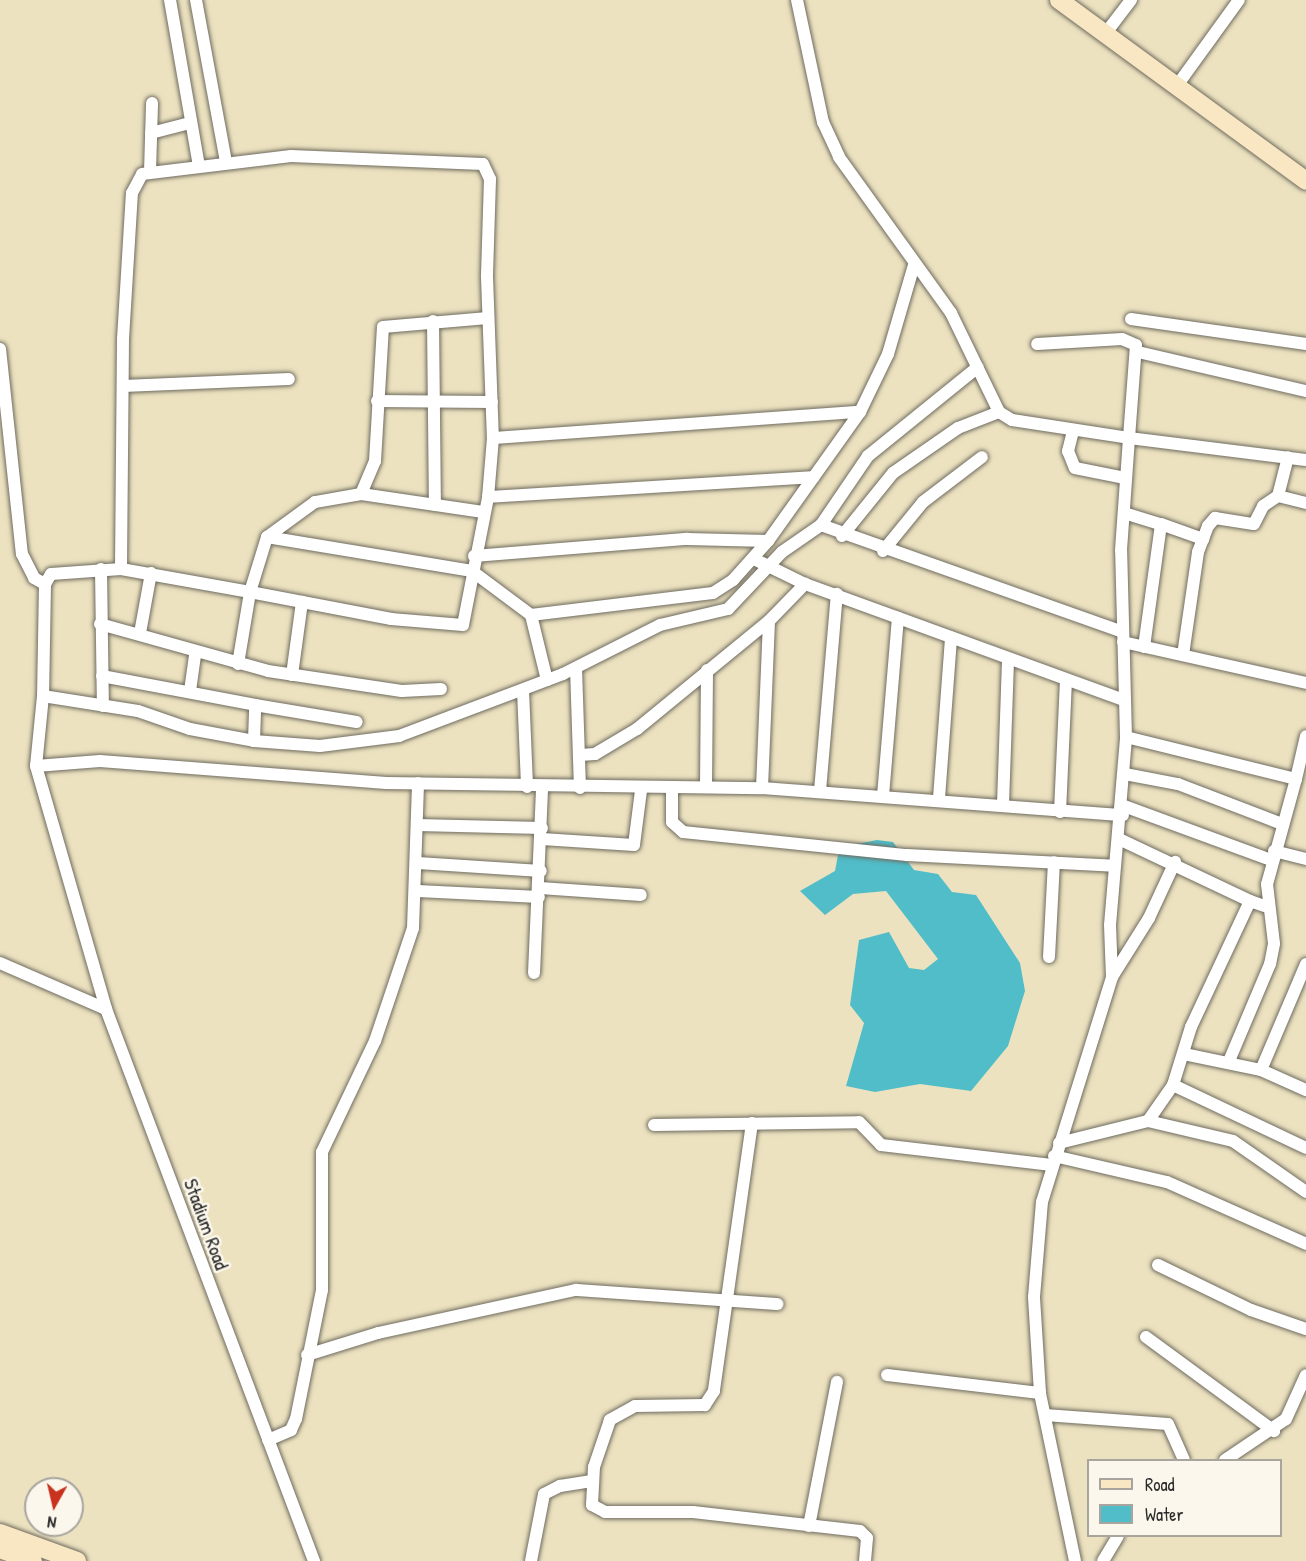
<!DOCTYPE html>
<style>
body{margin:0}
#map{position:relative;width:1306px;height:1561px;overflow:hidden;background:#ece2c0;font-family:"Patrick Hand",sans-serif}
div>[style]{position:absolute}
.water>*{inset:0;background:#50bdc9}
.roads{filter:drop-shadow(0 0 2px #6f6b5f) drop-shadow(0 0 2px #6f6b5f)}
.street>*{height:12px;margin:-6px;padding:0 6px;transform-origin:6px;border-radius:6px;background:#fff}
.secondary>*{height:18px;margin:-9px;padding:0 9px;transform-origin:9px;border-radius:9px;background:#f9e7c3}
span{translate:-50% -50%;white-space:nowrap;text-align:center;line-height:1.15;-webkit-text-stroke:5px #fbf7ec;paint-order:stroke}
.street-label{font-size:20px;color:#2b2b2b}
.legend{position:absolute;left:1087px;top:1459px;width:195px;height:78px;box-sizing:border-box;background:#fbf7ec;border:2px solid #a8a59f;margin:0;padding:8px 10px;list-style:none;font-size:18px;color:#2b2b2b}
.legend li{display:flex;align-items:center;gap:12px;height:30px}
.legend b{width:30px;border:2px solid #a8a59f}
.north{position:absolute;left:24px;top:1477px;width:60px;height:60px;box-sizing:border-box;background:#fbf7ec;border:2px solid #a8a59f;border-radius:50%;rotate:188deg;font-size:16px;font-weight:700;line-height:24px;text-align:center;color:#2b2b2b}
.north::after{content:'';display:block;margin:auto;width:21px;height:27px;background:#c8321e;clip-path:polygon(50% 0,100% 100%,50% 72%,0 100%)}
</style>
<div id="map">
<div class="water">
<i style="clip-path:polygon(877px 840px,893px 842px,914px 870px,938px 874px,952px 892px,976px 895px,1020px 963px,1025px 991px,1008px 1046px,971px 1091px,920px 1084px,875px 1092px,846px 1086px,864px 1023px,850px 1005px,859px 940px,889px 932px,909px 968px,924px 970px,938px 959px,886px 891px,853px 894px,825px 915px,800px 891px,835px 871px,838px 855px,851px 845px)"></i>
</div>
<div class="roads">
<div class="street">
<i style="left:170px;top:0;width:169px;rotate:80.1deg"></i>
<i style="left:196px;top:0;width:165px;rotate:79.5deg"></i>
<i style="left:797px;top:0;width:125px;rotate:78deg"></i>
<i style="left:823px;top:122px;width:38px;rotate:65deg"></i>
<i style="left:839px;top:157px;width:192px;rotate:54.3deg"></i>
<i style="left:951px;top:313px;width:110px;rotate:64.1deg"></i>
<i style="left:999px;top:412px;width:15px;rotate:32deg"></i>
<i style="left:1012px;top:420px;width:118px;rotate:8.7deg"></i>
<i style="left:1129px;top:438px;width:93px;rotate:-85.7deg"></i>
<i style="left:1136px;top:345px;width:15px;rotate:-157deg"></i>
<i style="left:1122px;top:339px;width:85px;rotate:176.6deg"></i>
<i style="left:1105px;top:34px;width:43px;rotate:-52.6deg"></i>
<i style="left:1176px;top:87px;width:107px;rotate:-54.1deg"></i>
<i style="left:151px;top:133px;width:40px;rotate:-14.4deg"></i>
<i style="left:150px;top:172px;width:69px;rotate:-88.3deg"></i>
<i style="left:1131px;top:319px;width:177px;rotate:8.1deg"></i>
<i style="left:433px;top:321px;width:184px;rotate:89.4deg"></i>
<i style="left:0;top:349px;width:206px;rotate:83.9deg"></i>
<i style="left:22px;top:554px;width:27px;rotate:63deg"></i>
<i style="left:34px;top:578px;width:13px;rotate:29deg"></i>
<i style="left:1138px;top:352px;width:172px;rotate:13.1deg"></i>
<i style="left:123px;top:386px;width:166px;rotate:-2.4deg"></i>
<i style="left:377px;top:401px;width:115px;rotate:0.5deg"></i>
<i style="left:1073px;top:431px;width:21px;rotate:104deg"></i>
<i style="left:1068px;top:451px;width:18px;rotate:68deg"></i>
<i style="left:1075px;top:468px;width:51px;rotate:11.3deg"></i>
<i style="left:493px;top:438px;width:368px;rotate:-4.1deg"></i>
<i style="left:361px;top:494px;width:36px;rotate:-67deg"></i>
<i style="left:375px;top:461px;width:134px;rotate:-86.6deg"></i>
<i style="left:383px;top:327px;width:105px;rotate:-4.9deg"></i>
<i style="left:1278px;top:496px;width:29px;rotate:14deg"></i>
<i style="left:483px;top:512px;width:123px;rotate:-171.6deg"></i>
<i style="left:361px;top:494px;width:47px;rotate:170.1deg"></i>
<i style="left:315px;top:502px;width:59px;rotate:143.9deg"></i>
<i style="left:267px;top:537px;width:58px;rotate:107.2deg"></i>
<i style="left:250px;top:592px;width:131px;rotate:-169.9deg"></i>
<i style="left:121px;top:569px;width:70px;rotate:175.9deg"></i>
<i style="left:51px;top:574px;width:12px;rotate:121deg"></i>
<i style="left:45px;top:584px;width:112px;rotate:91deg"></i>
<i style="left:43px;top:696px;width:96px;rotate:9deg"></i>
<i style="left:138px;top:711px;width:55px;rotate:19.1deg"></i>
<i style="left:190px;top:729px;width:65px;rotate:10.6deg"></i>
<i style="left:254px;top:741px;width:66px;rotate:4.3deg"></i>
<i style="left:320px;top:746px;width:80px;rotate:-7.2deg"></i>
<i style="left:399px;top:736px;width:175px;rotate:-20.7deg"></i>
<i style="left:563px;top:674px;width:109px;rotate:-26.8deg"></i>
<i style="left:660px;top:625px;width:70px;rotate:-13.2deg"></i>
<i style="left:728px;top:609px;width:79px;rotate:-46.5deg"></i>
<i style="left:782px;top:552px;width:47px;rotate:-34.7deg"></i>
<i style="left:821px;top:525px;width:83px;rotate:-55.7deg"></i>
<i style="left:868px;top:456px;width:141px;rotate:-39deg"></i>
<i style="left:1124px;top:513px;width:39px;rotate:17deg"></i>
<i style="left:821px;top:525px;width:320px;rotate:19.5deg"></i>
<i style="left:842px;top:536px;width:81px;rotate:-51deg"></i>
<i style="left:893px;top:473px;width:79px;rotate:-34.7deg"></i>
<i style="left:958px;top:428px;width:44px;rotate:-21.3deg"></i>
<i style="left:267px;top:537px;width:208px;rotate:9.4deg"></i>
<i style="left:472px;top:571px;width:74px;rotate:36.7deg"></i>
<i style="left:531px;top:615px;width:183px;rotate:-6.9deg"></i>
<i style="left:713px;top:593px;width:24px;rotate:-33deg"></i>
<i style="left:733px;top:580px;width:52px;rotate:-48.1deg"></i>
<i style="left:768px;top:541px;width:158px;rotate:-54.5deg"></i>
<i style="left:860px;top:412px;width:64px;rotate:-64.2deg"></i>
<i style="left:888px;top:354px;width:93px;rotate:-73.7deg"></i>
<i style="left:883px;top:551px;width:63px;rotate:-50.8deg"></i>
<i style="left:923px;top:502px;width:74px;rotate:-37.3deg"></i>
<i style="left:474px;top:556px;width:214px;rotate:-4.6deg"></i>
<i style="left:687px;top:539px;width:81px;rotate:1.4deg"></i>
<i style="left:754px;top:559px;width:57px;rotate:26.1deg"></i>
<i style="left:805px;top:584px;width:339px;rotate:20deg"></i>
<i style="left:101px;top:569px;width:137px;rotate:89.2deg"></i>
<i style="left:121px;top:569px;width:230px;rotate:-89.5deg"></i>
<i style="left:123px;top:339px;width:146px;rotate:-86.5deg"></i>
<i style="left:132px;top:193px;width:21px;rotate:-62deg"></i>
<i style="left:142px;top:174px;width:150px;rotate:-6.9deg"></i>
<i style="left:291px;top:156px;width:192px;rotate:2.4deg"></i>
<i style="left:483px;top:164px;width:17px;rotate:65deg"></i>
<i style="left:490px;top:179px;width:98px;rotate:91.8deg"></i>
<i style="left:487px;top:277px;width:161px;rotate:87.9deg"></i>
<i style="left:493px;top:438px;width:59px;rotate:94.8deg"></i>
<i style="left:531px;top:615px;width:67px;rotate:76.2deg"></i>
<i style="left:100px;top:624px;width:174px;rotate:15.6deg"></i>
<i style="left:268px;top:671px;width:135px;rotate:8.5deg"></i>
<i style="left:402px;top:691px;width:39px;rotate:-3deg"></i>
<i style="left:140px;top:633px;width:61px;rotate:-79.6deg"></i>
<i style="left:1123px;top:642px;width:188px;rotate:12.6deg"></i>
<i style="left:1144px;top:647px;width:124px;rotate:-82.1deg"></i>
<i style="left:1161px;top:524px;width:45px;rotate:19.7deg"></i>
<i style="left:1183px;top:655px;width:104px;rotate:-81.7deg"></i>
<i style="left:1198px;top:552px;width:28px;rotate:-69deg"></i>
<i style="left:1208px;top:526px;width:11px;rotate:-49deg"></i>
<i style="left:1215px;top:518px;width:39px;rotate:9deg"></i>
<i style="left:1254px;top:524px;width:20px;rotate:-63deg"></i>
<i style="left:1263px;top:506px;width:18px;rotate:-34deg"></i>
<i style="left:1278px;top:496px;width:40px;rotate:-75.6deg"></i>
<i style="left:238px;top:664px;width:73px;rotate:-80.5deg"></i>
<i style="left:250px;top:592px;width:144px;rotate:10.8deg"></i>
<i style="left:391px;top:619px;width:72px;rotate:4.8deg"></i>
<i style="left:463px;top:625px;width:130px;rotate:-78.9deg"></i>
<i style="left:488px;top:497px;width:326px;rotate:-3.5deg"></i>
<i style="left:576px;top:668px;width:120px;rotate:88.1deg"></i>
<i style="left:292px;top:675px;width:74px;rotate:-82.2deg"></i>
<i style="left:102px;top:676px;width:156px;rotate:10.7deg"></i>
<i style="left:523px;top:690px;width:97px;rotate:87.6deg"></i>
<i style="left:190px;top:691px;width:37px;rotate:-82deg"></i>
<i style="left:43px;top:696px;width:70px;rotate:95.7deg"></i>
<i style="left:36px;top:766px;width:253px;rotate:73.9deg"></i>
<i style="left:1126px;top:737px;width:175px;rotate:13.9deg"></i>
<i style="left:1296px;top:779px;width:109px;rotate:105.4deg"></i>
<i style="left:1267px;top:884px;width:60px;rotate:83.3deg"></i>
<i style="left:1274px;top:944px;width:20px;rotate:101deg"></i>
<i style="left:1270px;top:964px;width:105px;rotate:112.9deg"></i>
<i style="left:254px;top:741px;width:36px;rotate:-88deg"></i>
<i style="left:255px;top:705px;width:103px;rotate:9.5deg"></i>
<i style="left:580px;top:755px;width:15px;rotate:-4deg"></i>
<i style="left:595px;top:754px;width:49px;rotate:-30.8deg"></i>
<i style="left:637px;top:729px;width:171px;rotate:-39.3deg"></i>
<i style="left:769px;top:621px;width:52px;rotate:-45.8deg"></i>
<i style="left:36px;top:766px;width:64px;rotate:-4.5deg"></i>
<i style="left:100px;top:761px;width:287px;rotate:4.4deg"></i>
<i style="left:386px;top:783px;width:376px;rotate:0.8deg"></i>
<i style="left:762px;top:788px;width:362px;rotate:4.3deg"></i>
<i style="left:1125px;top:774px;width:54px;rotate:10.7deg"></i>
<i style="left:1178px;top:784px;width:111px;rotate:21deg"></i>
<i style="left:1296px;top:779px;width:44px;rotate:-76.9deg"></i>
<i style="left:706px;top:786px;width:116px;rotate:-89.5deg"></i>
<i style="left:762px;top:788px;width:167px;rotate:-87.6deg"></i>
<i style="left:672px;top:789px;width:33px;rotate:90deg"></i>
<i style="left:672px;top:822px;width:15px;rotate:42deg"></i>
<i style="left:683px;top:832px;width:225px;rotate:5.9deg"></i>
<i style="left:907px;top:855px;width:207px;rotate:3deg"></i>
<i style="left:820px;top:791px;width:198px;rotate:-85.1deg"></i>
<i style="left:883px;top:796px;width:179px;rotate:-85.2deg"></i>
<i style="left:939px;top:798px;width:161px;rotate:-85.7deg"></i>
<i style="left:1003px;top:804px;width:145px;rotate:-88deg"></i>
<i style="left:1124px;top:806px;width:157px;rotate:20.2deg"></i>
<i style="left:1060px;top:812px;width:132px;rotate:-87.4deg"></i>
<i style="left:417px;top:825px;width:125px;rotate:1.4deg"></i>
<i style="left:542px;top:839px;width:92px;rotate:3.7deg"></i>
<i style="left:634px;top:845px;width:55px;rotate:-82.7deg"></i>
<i style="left:1119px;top:839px;width:145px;rotate:25.3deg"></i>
<i style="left:1274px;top:851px;width:33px;rotate:14deg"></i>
<i style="left:418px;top:863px;width:123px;rotate:3.7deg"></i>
<i style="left:540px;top:888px;width:101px;rotate:4deg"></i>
<i style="left:418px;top:891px;width:121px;rotate:2.8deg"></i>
<i style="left:1049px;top:957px;width:95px;rotate:-87deg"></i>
<i style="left:0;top:963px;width:116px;rotate:23.5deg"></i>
<i style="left:106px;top:1009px;width:590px;rotate:69.35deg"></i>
<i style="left:1306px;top:964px;width:115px;rotate:113deg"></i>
<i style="left:1261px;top:1070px;width:49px;rotate:24deg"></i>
<i style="left:534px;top:973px;width:185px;rotate:-87.5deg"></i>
<i style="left:1112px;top:977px;width:70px;rotate:-57.9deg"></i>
<i style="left:1149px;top:918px;width:62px;rotate:-65.1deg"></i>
<i style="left:1184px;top:1054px;width:79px;rotate:11.7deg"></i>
<i style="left:1173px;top:1085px;width:147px;rotate:25.3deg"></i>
<i style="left:1148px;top:1121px;width:44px;rotate:-55.2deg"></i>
<i style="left:1173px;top:1085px;width:61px;rotate:-72.8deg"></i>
<i style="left:1191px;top:1027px;width:139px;rotate:-64.9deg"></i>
<i style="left:1250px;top:901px;width:18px;rotate:19deg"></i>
<i style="left:752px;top:1123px;width:271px;rotate:98.1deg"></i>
<i style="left:714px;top:1391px;width:17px;rotate:123deg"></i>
<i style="left:705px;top:1405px;width:70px;rotate:179.2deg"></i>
<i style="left:635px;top:1406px;width:29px;rotate:151deg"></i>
<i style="left:610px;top:1420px;width:50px;rotate:108.8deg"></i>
<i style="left:594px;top:1467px;width:38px;rotate:93deg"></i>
<i style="left:592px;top:1505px;width:15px;rotate:28deg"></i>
<i style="left:605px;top:1512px;width:88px"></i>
<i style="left:693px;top:1512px;width:168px;rotate:6.5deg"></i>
<i style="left:860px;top:1531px;width:10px;rotate:45deg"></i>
<i style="left:867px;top:1538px;width:23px;rotate:95deg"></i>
<i style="left:654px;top:1125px;width:205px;rotate:-0.8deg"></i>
<i style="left:859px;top:1122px;width:32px;rotate:46deg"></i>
<i style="left:881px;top:1145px;width:172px;rotate:6.7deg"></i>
<i style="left:1059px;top:1143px;width:92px;rotate:-13.9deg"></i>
<i style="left:1148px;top:1121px;width:87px;rotate:13.2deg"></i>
<i style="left:1233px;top:1141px;width:89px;rotate:34.9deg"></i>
<i style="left:1054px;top:1156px;width:116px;rotate:13deg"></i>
<i style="left:1167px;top:1182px;width:152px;rotate:24deg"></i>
<i style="left:1158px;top:1265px;width:103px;rotate:25.8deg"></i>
<i style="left:1251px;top:1310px;width:58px;rotate:19.1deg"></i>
<i style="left:1146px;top:1337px;width:159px;rotate:36.3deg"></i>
<i style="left:307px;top:1355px;width:74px;rotate:-17.2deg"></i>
<i style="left:378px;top:1333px;width:203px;rotate:-12.3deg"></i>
<i style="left:576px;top:1290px;width:202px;rotate:4deg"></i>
<i style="left:887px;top:1375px;width:154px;rotate:6.7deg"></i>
<i style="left:1045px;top:1415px;width:123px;rotate:4.2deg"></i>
<i style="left:1168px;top:1424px;width:39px;rotate:66deg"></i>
<i style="left:268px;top:1440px;width:25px;rotate:-23deg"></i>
<i style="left:291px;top:1430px;width:12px;rotate:-66deg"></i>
<i style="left:296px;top:1419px;width:132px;rotate:-78.6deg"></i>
<i style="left:322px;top:1290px;width:138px;rotate:-90deg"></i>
<i style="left:322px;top:1152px;width:123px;rotate:-64.5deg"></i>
<i style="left:375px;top:1041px;width:119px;rotate:-71.4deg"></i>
<i style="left:413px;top:928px;width:145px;rotate:-88deg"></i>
<i style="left:1225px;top:1460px;width:73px;rotate:-33.9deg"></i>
<i style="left:1286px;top:1419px;width:48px;rotate:-65.6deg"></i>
<i style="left:809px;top:1526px;width:147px;rotate:-79deg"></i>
<i style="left:531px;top:1561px;width:68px;rotate:-79deg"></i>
<i style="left:544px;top:1494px;width:18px;rotate:-27deg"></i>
<i style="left:560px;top:1486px;width:32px;rotate:-9deg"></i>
<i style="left:1075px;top:1561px;width:172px;rotate:-101.8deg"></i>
<i style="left:1040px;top:1393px;width:96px;rotate:-93.6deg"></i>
<i style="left:1034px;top:1297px;width:95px;rotate:-85.2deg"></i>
<i style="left:1042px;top:1202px;width:236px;rotate:-72.7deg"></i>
<i style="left:1112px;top:977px;width:52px;rotate:-92.2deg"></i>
<i style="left:1110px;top:925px;width:189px;rotate:-85.1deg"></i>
<i style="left:1126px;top:737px;width:187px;rotate:-91.5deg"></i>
<i style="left:1121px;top:550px;width:112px;rotate:-85.9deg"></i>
<i style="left:1129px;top:438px;width:178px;rotate:7.1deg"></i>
<i style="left:1103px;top:1561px;width:29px;rotate:-59deg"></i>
</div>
<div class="secondary">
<i style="left:1059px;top:0;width:306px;rotate:36.2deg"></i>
<i style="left:0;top:1533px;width:82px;rotate:20deg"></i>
<i style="left:0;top:1549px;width:35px;rotate:20deg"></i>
</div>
</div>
<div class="street-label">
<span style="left:207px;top:1224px;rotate:70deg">Stadium Road</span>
</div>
<ul class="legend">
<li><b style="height:8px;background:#f9e7c3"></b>Road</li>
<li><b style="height:16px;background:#50bdc9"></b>Water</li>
</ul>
<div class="north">N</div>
</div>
